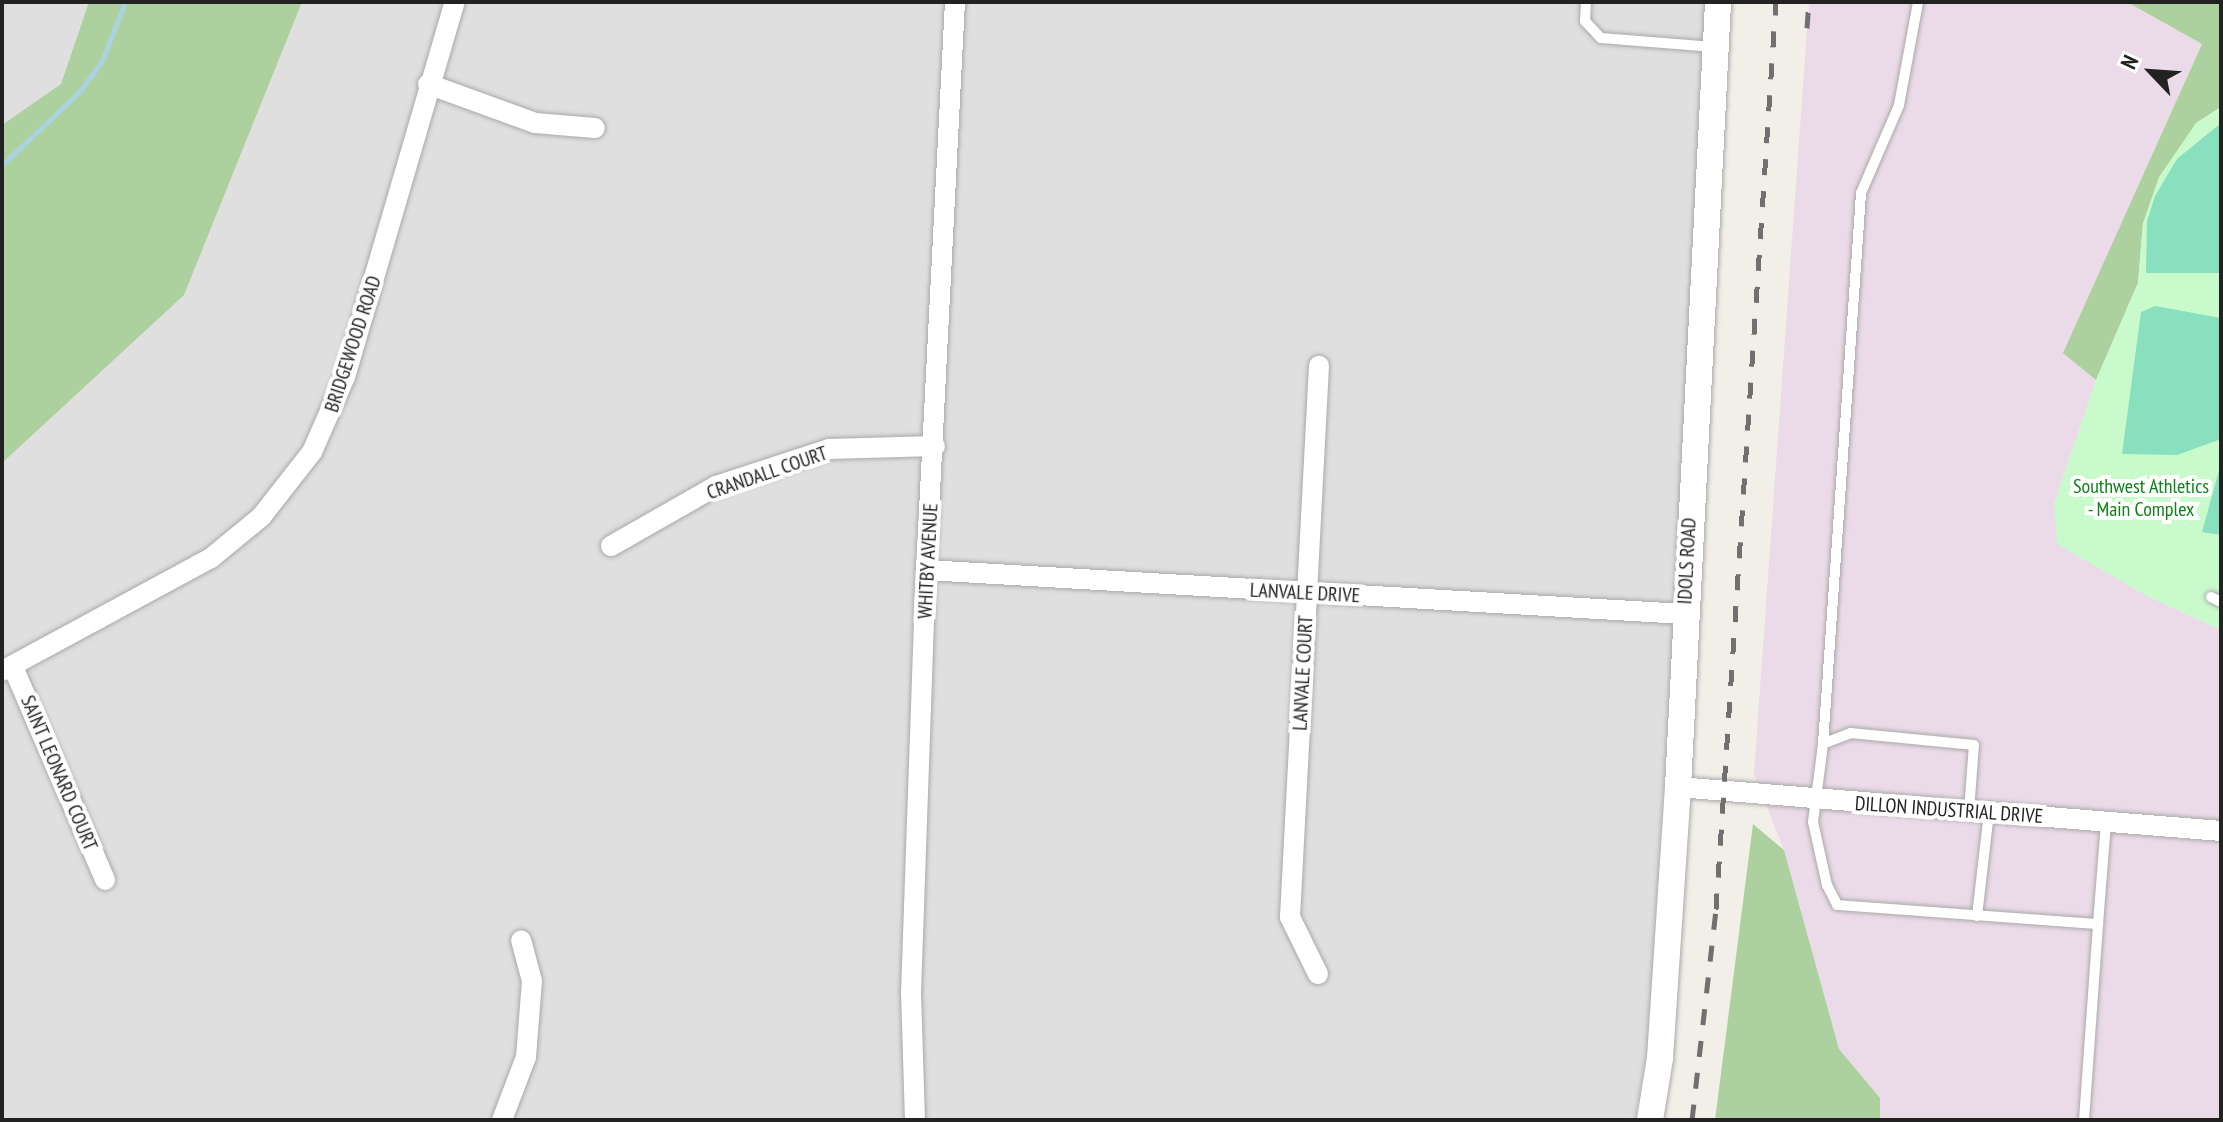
<!DOCTYPE html>
<style>
body{margin:0}
#map{position:relative;width:2223px;height:1122px;overflow:hidden;background:#f2efe9;font-family:"PT Sans Narrow",sans-serif}
div>[style]{position:absolute}
.residential>*{inset:0;background:#e0dfdf}
.industrial>*{inset:0;background:#ebdbe8}
.forest>*{inset:0;background:#add19e}
.park>*{inset:0;background:#c8facc}
.pitch>*{inset:0;background:#88e0be}
.stream>*{height:5px;margin:-2.5px;padding:0 2.5px;transform-origin:2.5px;border-radius:2.5px;background:#aad3df}
.roads{filter:drop-shadow(0 0 2px #a9a9a9) drop-shadow(0 0 2px #a9a9a9)}
.service>*{height:10px;margin:-5px;padding:0 5px;transform-origin:5px;border-radius:5px;background:#fff}
.minor>*{height:20px;margin:-10px;padding:0 10px;transform-origin:10px;border-radius:10px;background:#fff}
.tertiary>*{height:26px;margin:-13px;padding:0 13px;transform-origin:13px;border-radius:13px;background:#fff}
.rail>*{height:5px;margin-top:-2.5px;transform-origin:0;background:repeating-linear-gradient(90deg,#707070 0 16px,transparent 0 32px)}
span{translate:-50% -50%;white-space:nowrap;text-align:center;line-height:1.15;-webkit-text-stroke:8px #fff;paint-order:stroke}
.street-label{font-size:20px;color:#222}
.park-label{font-size:20px;color:#0c8416}
.frame{position:absolute;inset:0;border:4px solid #222;pointer-events:none}
.north{position:absolute;left:2111px;top:32px;width:80px;height:80px;-webkit-text-stroke:6px #fff;paint-order:stroke;rotate:295deg;font-size:22px;font-weight:700;line-height:32px;text-align:center;color:#222}
.north::after{content:'';display:block;margin:auto;width:28px;height:36px;background:#222;clip-path:polygon(50% 0,100% 100%,50% 72%,0 100%)}
</style>
<div id="map">
<div class="residential">
<i style="clip-path:polygon(2px 2px,1711px 2px,1648px 1044px,1635px 1120px,2px 1120px)"></i>
</div>
<div class="industrial">
<i style="clip-path:polygon(1809px 2px,2127px 2px,2202px 44px,2064px 353px,2096px 380px,2054px 504px,2145px 595px,2221px 630px,2221px 1120px,1880px 1120px,1880px 1098px,1839px 1049px,1784px 850px,1754px 774px)"></i>
</div>
<div class="forest">
<i style="clip-path:polygon(89px 2px,302px 2px,184px 295px,2px 463px,2px 125px,61px 84px)"></i>
<i style="clip-path:polygon(2127px 2px,2221px 2px,2221px 107px,2196px 123px,2143px 223px,2138px 283px,2096px 380px,2063px 353px,2202px 44px)"></i>
<i style="clip-path:polygon(1753px 824px,1784px 850px,1839px 1049px,1880px 1098px,1880px 1120px,1715px 1120px)"></i>
</div>
<div class="park">
<i style="clip-path:polygon(2221px 107px,2221px 630px,2145px 595px,2057px 544px,2054px 504px,2096px 380px,2138px 283px,2143px 223px,2159px 177px,2196px 123px)"></i>
</div>
<div class="pitch">
<i style="clip-path:polygon(2221px 123px,2221px 273px,2146px 273px,2147px 221px,2155px 196px,2177px 159px)"></i>
<i style="clip-path:polygon(2155px 306px,2221px 318px,2221px 439px,2177px 455px,2122px 454px,2141px 312px)"></i>
<i style="clip-path:polygon(2221px 463px,2221px 535px,2202px 532px)"></i>
</div>
<div class="stream">
<i style="left:2px;top:165px;width:105px;rotate:-43.5deg"></i>
<i style="left:78px;top:93px;width:40px;rotate:-53deg"></i>
<i style="left:102px;top:61px;width:63px;rotate:-68.7deg"></i>
</div>
<div class="roads">
<div class="service">
<i style="left:1586px;top:2px;width:19px;rotate:93deg"></i>
<i style="left:1585px;top:21px;width:23px;rotate:47deg"></i>
<i style="left:1601px;top:38px;width:113px;rotate:4.6deg"></i>
<i style="left:2211px;top:597px;width:11px;rotate:27deg"></i>
<i style="left:1823px;top:744px;width:552px;rotate:-86.05deg"></i>
<i style="left:1861px;top:193px;width:96px;rotate:-66.6deg"></i>
<i style="left:1899px;top:105px;width:105px;rotate:-79.5deg"></i>
<i style="left:1969px;top:811px;width:66px;rotate:-85.7deg"></i>
<i style="left:1974px;top:745px;width:124px;rotate:-174.4deg"></i>
<i style="left:1851px;top:733px;width:30px;rotate:159deg"></i>
<i style="left:1823px;top:744px;width:79px;rotate:97.3deg"></i>
<i style="left:1813px;top:822px;width:65px;rotate:77.5deg"></i>
<i style="left:1827px;top:885px;width:22px;rotate:63deg"></i>
<i style="left:1837px;top:905px;width:262px;rotate:4.2deg"></i>
<i style="left:2098px;top:924px;width:102px;rotate:-85.5deg"></i>
<i style="left:1977px;top:916px;width:104px;rotate:-83.4deg"></i>
<i style="left:2084px;top:1120px;width:196px;rotate:-85.9deg"></i>
</div>
<div class="minor">
<i style="left:428px;top:84px;width:114px;rotate:20deg"></i>
<i style="left:535px;top:123px;width:60px;rotate:4.8deg"></i>
<i style="left:611px;top:546px;width:121px;rotate:-29.7deg"></i>
<i style="left:716px;top:486px;width:119px;rotate:-18.1deg"></i>
<i style="left:829px;top:449px;width:106px;rotate:-1.6deg"></i>
<i style="left:926px;top:570px;width:759px;rotate:3.32deg"></i>
<i style="left:13px;top:667px;width:232px;rotate:66.6deg"></i>
<i style="left:2px;top:671px;width:238px;rotate:-28.4deg"></i>
<i style="left:211px;top:558px;width:65px;rotate:-39.4deg"></i>
<i style="left:261px;top:517px;width:83px;rotate:-51.9deg"></i>
<i style="left:312px;top:452px;width:82px;rotate:-66.3deg"></i>
<i style="left:345px;top:377px;width:391px;rotate:-73.7deg"></i>
<i style="left:1678px;top:787px;width:545px;rotate:4.63deg"></i>
<i style="left:1318px;top:974px;width:64px;rotate:-116.2deg"></i>
<i style="left:1290px;top:917px;width:552px;rotate:-86.99deg"></i>
<i style="left:502px;top:1120px;width:67px;rotate:-69.1deg"></i>
<i style="left:526px;top:1057px;width:76px;rotate:-85.5deg"></i>
<i style="left:532px;top:981px;width:42px;rotate:-105deg"></i>
<i style="left:915px;top:1120px;width:127px;rotate:-91.8deg"></i>
<i style="left:911px;top:993px;width:423px;rotate:-88deg"></i>
<i style="left:926px;top:570px;width:569px;rotate:-87.08deg"></i>
</div>
<div class="tertiary">
<i style="left:1650px;top:1120px;width:63px;rotate:-80.8deg"></i>
<i style="left:1660px;top:1058px;width:272px;rotate:-86.2deg"></i>
<i style="left:1678px;top:787px;width:786px;rotate:-87.08deg"></i>
</div>
</div>
<div class="rail">
<i style="left:1807px;top:28px;width:26px;rotate:-86deg"></i>
<i style="left:1692px;top:1120px;width:212px;rotate:-83.5deg"></i>
<i style="left:1716px;top:909px;width:909px;rotate:-86.22deg"></i>
</div>
<div class="street-label">
<span style="left:353px;top:344px;rotate:-72deg">BRIDGEWOOD ROAD</span>
<span style="left:767px;top:473px;rotate:-19deg">CRANDALL COURT</span>
<span style="left:928px;top:561px;rotate:-87deg">WHITBY AVENUE</span>
<span style="left:1687px;top:561px;rotate:-87deg">IDOLS ROAD</span>
<span style="left:1305px;top:593px;rotate:3deg">LANVALE DRIVE</span>
<span style="left:1303px;top:673px;rotate:-87deg">LANVALE COURT</span>
<span style="left:59px;top:773px;rotate:67deg">SAINT LEONARD COURT</span>
<span style="left:1949px;top:810px;rotate:4deg">DILLON INDUSTRIAL DRIVE</span>
</div>
<div class="park-label">
<span style="left:2141px;top:498px">Southwest Athletics<br>- Main Complex</span>
</div>
<div class="frame"></div>
<div class="north">N</div>
</div>
